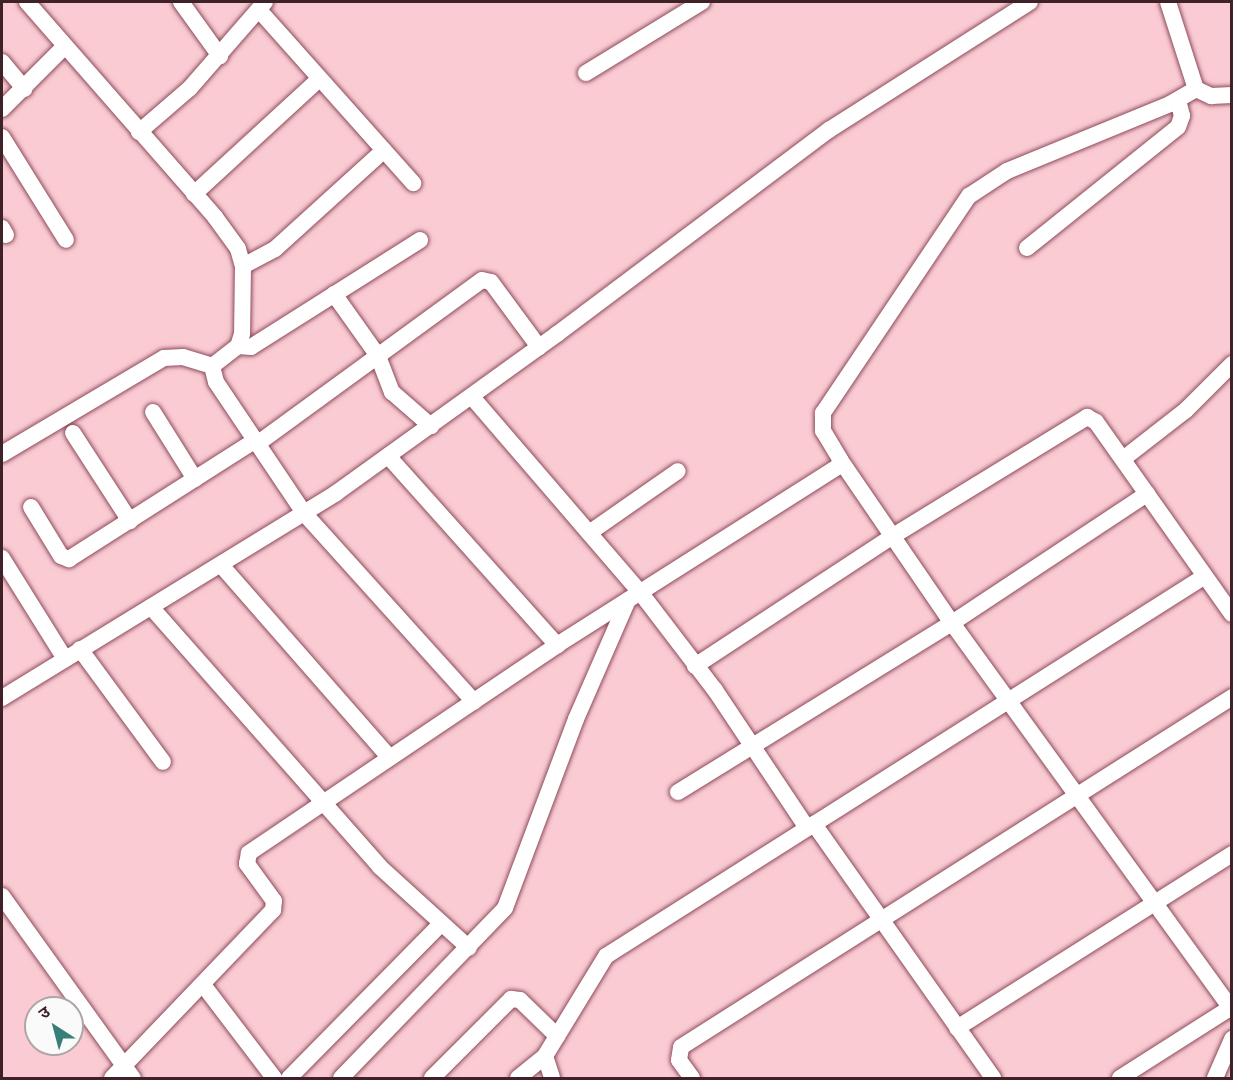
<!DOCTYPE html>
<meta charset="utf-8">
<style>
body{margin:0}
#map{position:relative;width:1233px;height:1080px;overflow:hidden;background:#facbd3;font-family:"Public Sans","Noto Sans Devanagari",sans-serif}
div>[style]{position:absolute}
.roads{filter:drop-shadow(0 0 2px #8d4b5a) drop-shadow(0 0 2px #8d4b5a)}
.minor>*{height:16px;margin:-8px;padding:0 8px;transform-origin:8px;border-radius:8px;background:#fff}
span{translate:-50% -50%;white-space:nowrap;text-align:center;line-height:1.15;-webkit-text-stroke:6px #fafafa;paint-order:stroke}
.frame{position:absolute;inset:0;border:3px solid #3f2228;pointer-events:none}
.north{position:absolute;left:24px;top:996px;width:60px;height:60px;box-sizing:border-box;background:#fafafa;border:2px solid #afa4a6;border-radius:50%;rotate:324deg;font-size:16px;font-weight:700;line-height:24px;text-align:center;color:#3f2228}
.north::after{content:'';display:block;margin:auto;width:21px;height:27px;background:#387f79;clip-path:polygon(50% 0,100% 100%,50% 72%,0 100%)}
</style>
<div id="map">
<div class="roads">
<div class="minor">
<i style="left:27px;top:2px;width:286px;rotate:48.8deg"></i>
<i style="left:215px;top:217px;width:39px;rotate:54deg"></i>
<i style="left:238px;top:249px;width:18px;rotate:74deg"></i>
<i style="left:243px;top:266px;width:68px;rotate:90.8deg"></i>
<i style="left:242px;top:334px;width:13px;rotate:108deg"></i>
<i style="left:238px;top:346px;width:33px;rotate:142deg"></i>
<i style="left:212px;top:366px;width:16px;rotate:76deg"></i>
<i style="left:216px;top:382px;width:158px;rotate:56.1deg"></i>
<i style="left:304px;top:513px;width:254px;rotate:48deg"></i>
<i style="left:181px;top:2px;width:67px;rotate:54.2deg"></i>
<i style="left:1168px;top:2px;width:91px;rotate:72.2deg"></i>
<i style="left:1196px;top:89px;width:17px;rotate:25deg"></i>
<i style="left:1211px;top:96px;width:21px;rotate:-3deg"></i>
<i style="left:259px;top:10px;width:232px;rotate:48.3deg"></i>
<i style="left:2px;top:62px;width:35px;rotate:50deg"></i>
<i style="left:586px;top:73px;width:136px;rotate:-31.5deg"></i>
<i style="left:2px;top:109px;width:88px;rotate:-45deg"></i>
<i style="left:139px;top:132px;width:67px;rotate:-40.8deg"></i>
<i style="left:190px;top:88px;width:114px;rotate:-48.9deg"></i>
<i style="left:2px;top:137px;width:121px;rotate:58.1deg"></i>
<i style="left:194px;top:194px;width:168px;rotate:-42.6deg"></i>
<i style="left:2px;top:228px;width:8px;rotate:60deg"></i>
<i style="left:1027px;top:248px;width:193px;rotate:-38.7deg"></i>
<i style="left:1178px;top:127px;width:12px;rotate:-70deg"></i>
<i style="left:1182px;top:116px;width:16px;rotate:-104deg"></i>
<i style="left:243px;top:266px;width:36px;rotate:-28deg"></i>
<i style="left:275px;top:249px;width:147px;rotate:-42.2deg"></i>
<i style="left:334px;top:294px;width:76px;rotate:54.6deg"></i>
<i style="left:378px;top:356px;width:39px;rotate:69deg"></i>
<i style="left:392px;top:392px;width:52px;rotate:41.1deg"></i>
<i style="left:238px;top:346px;width:13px;rotate:4deg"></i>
<i style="left:251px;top:347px;width:200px;rotate:-32.3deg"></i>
<i style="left:472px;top:397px;width:257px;rotate:49.3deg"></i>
<i style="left:640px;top:592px;width:123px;rotate:52.6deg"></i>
<i style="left:715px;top:690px;width:166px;rotate:56.3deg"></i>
<i style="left:153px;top:412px;width:79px;rotate:57.9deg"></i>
<i style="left:73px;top:433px;width:105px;rotate:57.1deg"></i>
<i style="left:257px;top:444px;width:278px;rotate:-36.1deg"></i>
<i style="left:482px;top:280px;width:9px;rotate:13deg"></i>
<i style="left:491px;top:282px;width:81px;rotate:53.6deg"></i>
<i style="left:2px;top:454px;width:188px;rotate:-30.7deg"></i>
<i style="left:164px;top:358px;width:19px;rotate:-3deg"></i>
<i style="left:183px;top:357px;width:30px;rotate:17deg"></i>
<i style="left:388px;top:456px;width:254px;rotate:48.2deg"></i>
<i style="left:1123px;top:459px;width:80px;rotate:-37.9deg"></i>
<i style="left:1186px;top:410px;width:65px;rotate:-45deg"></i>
<i style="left:841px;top:461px;width:196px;rotate:55.6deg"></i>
<i style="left:952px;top:623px;width:478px;rotate:54.1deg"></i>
<i style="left:31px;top:507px;width:57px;rotate:58.5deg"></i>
<i style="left:61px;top:556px;width:9px;rotate:21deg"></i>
<i style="left:69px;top:559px;width:219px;rotate:-32.5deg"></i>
<i style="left:589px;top:533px;width:108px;rotate:-34.9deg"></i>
<i style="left:2px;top:558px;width:119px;rotate:58deg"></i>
<i style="left:221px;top:565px;width:255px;rotate:48.8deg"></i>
<i style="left:151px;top:607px;width:346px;rotate:48.6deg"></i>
<i style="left:380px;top:867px;width:120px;rotate:42.3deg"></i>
<i style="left:80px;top:649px;width:140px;rotate:53.7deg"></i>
<i style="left:695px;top:666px;width:237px;rotate:-33.3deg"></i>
<i style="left:893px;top:536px;width:228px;rotate:-31.5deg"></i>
<i style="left:1087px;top:417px;width:10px;rotate:29deg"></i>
<i style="left:1096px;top:422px;width:235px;rotate:54.7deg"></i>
<i style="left:2px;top:698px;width:392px;rotate:-31.5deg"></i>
<i style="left:336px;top:493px;width:272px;rotate:-35.7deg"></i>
<i style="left:557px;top:334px;width:340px;rotate:-36.9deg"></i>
<i style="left:829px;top:130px;width:238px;rotate:-32.5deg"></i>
<i style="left:678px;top:792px;width:322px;rotate:-31.7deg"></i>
<i style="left:952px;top:623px;width:234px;rotate:-33.5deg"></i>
<i style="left:814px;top:824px;width:311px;rotate:54.8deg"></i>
<i style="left:2px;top:896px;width:224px;rotate:54.3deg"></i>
<i style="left:204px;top:986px;width:116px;rotate:52.7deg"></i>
<i style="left:957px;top:1028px;width:325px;rotate:-32.3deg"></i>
<i style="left:545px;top:1056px;width:23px;rotate:72deg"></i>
<i style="left:112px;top:1078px;width:233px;rotate:-46.2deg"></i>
<i style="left:273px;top:910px;width:9px;rotate:-84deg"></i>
<i style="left:274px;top:901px;width:46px;rotate:-126.1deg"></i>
<i style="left:247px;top:864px;width:11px;rotate:-80deg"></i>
<i style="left:249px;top:853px;width:372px;rotate:-34deg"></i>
<i style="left:557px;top:645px;width:334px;rotate:-32.4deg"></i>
<i style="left:839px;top:466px;width:7px;rotate:-82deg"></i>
<i style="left:840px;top:459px;width:33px;rotate:-121deg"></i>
<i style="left:823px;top:431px;width:18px;rotate:-90deg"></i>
<i style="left:823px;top:413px;width:262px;rotate:-56.1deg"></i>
<i style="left:969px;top:196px;width:45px;rotate:-33.3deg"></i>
<i style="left:1007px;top:171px;width:176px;rotate:-22.3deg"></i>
<i style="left:1170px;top:104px;width:30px;rotate:-30deg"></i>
<i style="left:289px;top:1078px;width:216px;rotate:-45.4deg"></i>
<i style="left:341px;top:1078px;width:236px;rotate:-46deg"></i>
<i style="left:505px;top:908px;width:202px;rotate:-69.4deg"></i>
<i style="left:576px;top:719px;width:130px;rotate:-66.4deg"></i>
<i style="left:432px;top:1078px;width:112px;rotate:-45deg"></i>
<i style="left:511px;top:999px;width:9px;rotate:6deg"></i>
<i style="left:520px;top:1000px;width:52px;rotate:44.2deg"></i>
<i style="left:518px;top:1078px;width:35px;rotate:-39deg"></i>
<i style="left:545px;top:1056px;width:117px;rotate:-58.6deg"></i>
<i style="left:606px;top:956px;width:709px;rotate:-32.39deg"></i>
<i style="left:692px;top:1078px;width:22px;rotate:-126deg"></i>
<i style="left:679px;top:1060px;width:13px;rotate:-81deg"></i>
<i style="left:681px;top:1047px;width:653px;rotate:-32.42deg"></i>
<i style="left:1120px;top:1078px;width:130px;rotate:-32.5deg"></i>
<i style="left:1215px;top:1078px;width:43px;rotate:-66.4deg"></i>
</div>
</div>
<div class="frame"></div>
<div class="north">उ</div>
</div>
